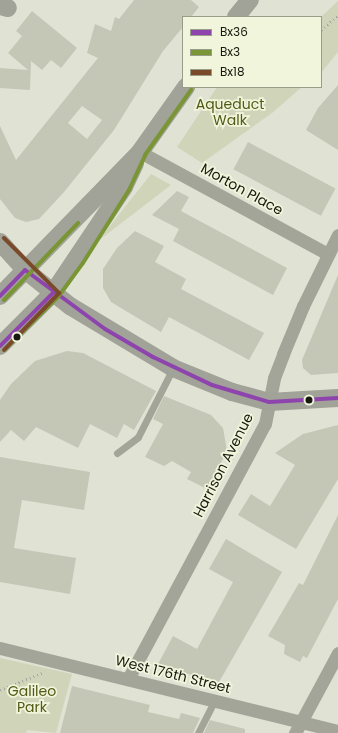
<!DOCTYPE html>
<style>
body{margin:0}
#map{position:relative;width:338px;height:733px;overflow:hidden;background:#e0e2d4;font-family:Poppins,sans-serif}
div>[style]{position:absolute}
.green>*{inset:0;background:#d0d5ba}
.building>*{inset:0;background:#c4c7b5;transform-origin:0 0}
.path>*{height:2.5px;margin-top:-1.25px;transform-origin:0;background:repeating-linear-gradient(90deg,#a6a89d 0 1px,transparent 0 4px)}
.lane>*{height:7px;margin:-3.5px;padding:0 3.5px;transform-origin:3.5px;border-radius:3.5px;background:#a3a599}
.street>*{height:13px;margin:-6.5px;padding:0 6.5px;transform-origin:6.5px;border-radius:6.5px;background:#a3a599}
.secondary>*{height:18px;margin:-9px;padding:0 9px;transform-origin:9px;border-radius:9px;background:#a1a298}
.bus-1>*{height:4px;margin:-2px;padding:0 2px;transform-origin:2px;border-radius:2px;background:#8e44ad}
.bus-2>*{height:4px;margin:-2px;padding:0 2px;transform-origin:2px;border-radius:2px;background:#799534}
.bus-3>*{height:4px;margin:-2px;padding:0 2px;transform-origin:2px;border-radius:2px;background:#7a4b2a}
.dots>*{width:11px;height:11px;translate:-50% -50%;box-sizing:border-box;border:2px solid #f0f5db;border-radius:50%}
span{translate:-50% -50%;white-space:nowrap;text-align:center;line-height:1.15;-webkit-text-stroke:3.5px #f0f5db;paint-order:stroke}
.park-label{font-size:14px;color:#525a16}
.street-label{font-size:14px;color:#17180f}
.legend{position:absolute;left:182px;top:16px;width:140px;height:72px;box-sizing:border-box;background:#f0f5db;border:1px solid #999d89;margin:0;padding:5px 7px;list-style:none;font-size:12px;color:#17180f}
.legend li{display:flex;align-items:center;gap:8px;height:20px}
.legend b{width:20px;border:1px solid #999d89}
</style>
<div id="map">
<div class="green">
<i style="clip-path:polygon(338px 1px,338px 52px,321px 73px,321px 17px)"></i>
<i style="clip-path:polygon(217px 87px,302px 87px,272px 113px,202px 163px,177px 147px)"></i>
<i style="clip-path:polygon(151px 174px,171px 185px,98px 241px)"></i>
<i style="clip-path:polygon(0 658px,72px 674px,56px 733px,27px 730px,26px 733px,0 733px)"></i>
</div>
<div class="building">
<i style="clip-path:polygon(evenodd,134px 0,191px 0,199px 7px,191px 17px,183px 17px,183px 27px,163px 51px,114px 130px,64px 192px,39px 219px,26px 222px,15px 218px,0 199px,0 126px,16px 160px,98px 58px,87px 53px,95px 24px,111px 31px,115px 17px,119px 19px,134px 0,82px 106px,102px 120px,87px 139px,68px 123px,82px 106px)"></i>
<i style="clip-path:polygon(32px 11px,77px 48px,61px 68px,51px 60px,42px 70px,31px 61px,30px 90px,0 88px,0 68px,28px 70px,8px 53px,22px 36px,16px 31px)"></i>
<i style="clip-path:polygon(338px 85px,338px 150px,306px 130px,318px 108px)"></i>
<i style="left:248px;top:142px;width:99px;height:31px;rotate:28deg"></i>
<i style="clip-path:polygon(177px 191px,189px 197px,181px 211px,287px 268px,273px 295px,173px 241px,179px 229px,152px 215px)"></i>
<i style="clip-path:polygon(135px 231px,164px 246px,155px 262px,186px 279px,181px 289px,264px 333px,249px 360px,169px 317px,161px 332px,111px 302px,103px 288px,103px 269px,117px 248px)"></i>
<i style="clip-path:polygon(338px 275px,338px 373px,311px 375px,303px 368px,302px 360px)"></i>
<i style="clip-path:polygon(67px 351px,83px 353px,156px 391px,134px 430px,124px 424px,117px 438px,90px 424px,78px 448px,36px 427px,24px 441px,11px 430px,0 442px,0 400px,11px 384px,35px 361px)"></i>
<i style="clip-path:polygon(164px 396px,211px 415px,223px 428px,227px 451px,207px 489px,187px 479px,191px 472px,172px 461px,164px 466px,145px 457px,163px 424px,153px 419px)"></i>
<i style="clip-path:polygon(338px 425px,338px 479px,296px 549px,238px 515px,251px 494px,270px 506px,295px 465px,275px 453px,303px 434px)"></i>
<i style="clip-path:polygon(0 457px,90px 472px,84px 510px,22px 500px,14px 548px,76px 558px,70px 594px,0 582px)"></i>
<i style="clip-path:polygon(338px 515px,338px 599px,307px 658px,303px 656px,300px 662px,284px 654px,285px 645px,268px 636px,299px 583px,303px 585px)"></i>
<i style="clip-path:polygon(226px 539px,282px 572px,219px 682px,157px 666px,173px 636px,197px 649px,233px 582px,209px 569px)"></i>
<i style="clip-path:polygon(72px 686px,150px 705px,148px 712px,179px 719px,181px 713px,200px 718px,193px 733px,60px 733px)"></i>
<i style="clip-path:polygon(210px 720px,245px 729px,245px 733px,204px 733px)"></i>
</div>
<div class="path">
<i style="left:321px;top:30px;width:23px;rotate:-41deg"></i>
<i style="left:0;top:690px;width:48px;rotate:-22.2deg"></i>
</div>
<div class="lane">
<i style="left:117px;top:453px;width:26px;rotate:-37deg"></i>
<i style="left:138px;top:437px;width:77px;rotate:-63.1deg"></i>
<i style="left:198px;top:733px;width:36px;rotate:-63deg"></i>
</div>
<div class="street">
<i style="left:140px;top:152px;width:214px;rotate:28.5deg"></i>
<i style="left:0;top:648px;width:348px;rotate:13.8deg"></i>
<i style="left:128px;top:679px;width:289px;rotate:-61.8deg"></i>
<i style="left:265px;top:424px;width:47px;rotate:-78.9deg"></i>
<i style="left:274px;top:378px;width:26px;rotate:-69deg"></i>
<i style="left:283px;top:354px;width:52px;rotate:-67.4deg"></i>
<i style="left:303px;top:306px;width:79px;rotate:-63.8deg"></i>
<i style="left:295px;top:733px;width:91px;rotate:-61.7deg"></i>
</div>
<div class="secondary">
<i style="left:0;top:6px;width:8px;rotate:14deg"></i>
<i style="left:236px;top:17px;width:22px;rotate:-51deg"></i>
<i style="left:0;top:242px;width:38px;rotate:48deg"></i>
<i style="left:25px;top:270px;width:58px;rotate:38.7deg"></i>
<i style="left:70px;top:306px;width:120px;rotate:31deg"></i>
<i style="left:173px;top:368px;width:64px;rotate:22.1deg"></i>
<i style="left:232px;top:392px;width:38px;rotate:15deg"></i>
<i style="left:269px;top:402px;width:69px;rotate:-3.3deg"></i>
<i style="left:0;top:296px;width:201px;rotate:-45.8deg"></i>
<i style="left:140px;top:152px;width:80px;rotate:-54.7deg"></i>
<i style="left:0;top:346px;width:75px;rotate:-45deg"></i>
<i style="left:53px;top:293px;width:128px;rotate:-56.2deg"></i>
<i style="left:124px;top:187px;width:26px;rotate:-65deg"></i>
</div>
<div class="bus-1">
<i style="left:0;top:296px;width:36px;rotate:-46deg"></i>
<i style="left:25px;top:270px;width:99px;rotate:36.4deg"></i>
<i style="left:105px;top:329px;width:56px;rotate:30.3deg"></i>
<i style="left:153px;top:357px;width:65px;rotate:25.4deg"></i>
<i style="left:212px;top:385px;width:59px;rotate:16.6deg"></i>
<i style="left:269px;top:402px;width:69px;rotate:-3.3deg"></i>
<i style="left:0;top:346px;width:75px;rotate:-45deg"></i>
</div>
<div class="bus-2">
<i style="left:4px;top:300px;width:107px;rotate:-46.1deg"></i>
<i style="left:4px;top:350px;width:76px;rotate:-44.5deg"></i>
<i style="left:58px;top:297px;width:42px;rotate:-53.7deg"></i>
<i style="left:83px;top:263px;width:86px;rotate:-57.8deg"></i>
<i style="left:129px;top:190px;width:38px;rotate:-65deg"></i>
<i style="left:145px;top:155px;width:80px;rotate:-54.7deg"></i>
</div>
<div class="bus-3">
<i style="left:4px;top:238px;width:78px;rotate:45deg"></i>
<i style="left:59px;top:293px;width:79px;rotate:134deg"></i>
</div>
<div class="dots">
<i style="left:17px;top:337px;background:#17180f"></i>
<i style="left:309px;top:400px;background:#17180f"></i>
</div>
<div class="park-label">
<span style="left:230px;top:112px">Aqueduct<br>Walk</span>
<span style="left:32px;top:699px">Galileo<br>Park</span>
</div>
<div class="street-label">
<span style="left:242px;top:189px;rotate:29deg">Morton Place</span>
<span style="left:223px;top:465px;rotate:-63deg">Harrison Avenue</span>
<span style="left:173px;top:674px;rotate:14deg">West 176th Street</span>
</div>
<ul class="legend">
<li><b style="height:5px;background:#8e44ad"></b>Bx36</li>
<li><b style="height:5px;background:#799534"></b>Bx3</li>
<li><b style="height:5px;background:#7a4b2a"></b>Bx18</li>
</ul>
</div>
